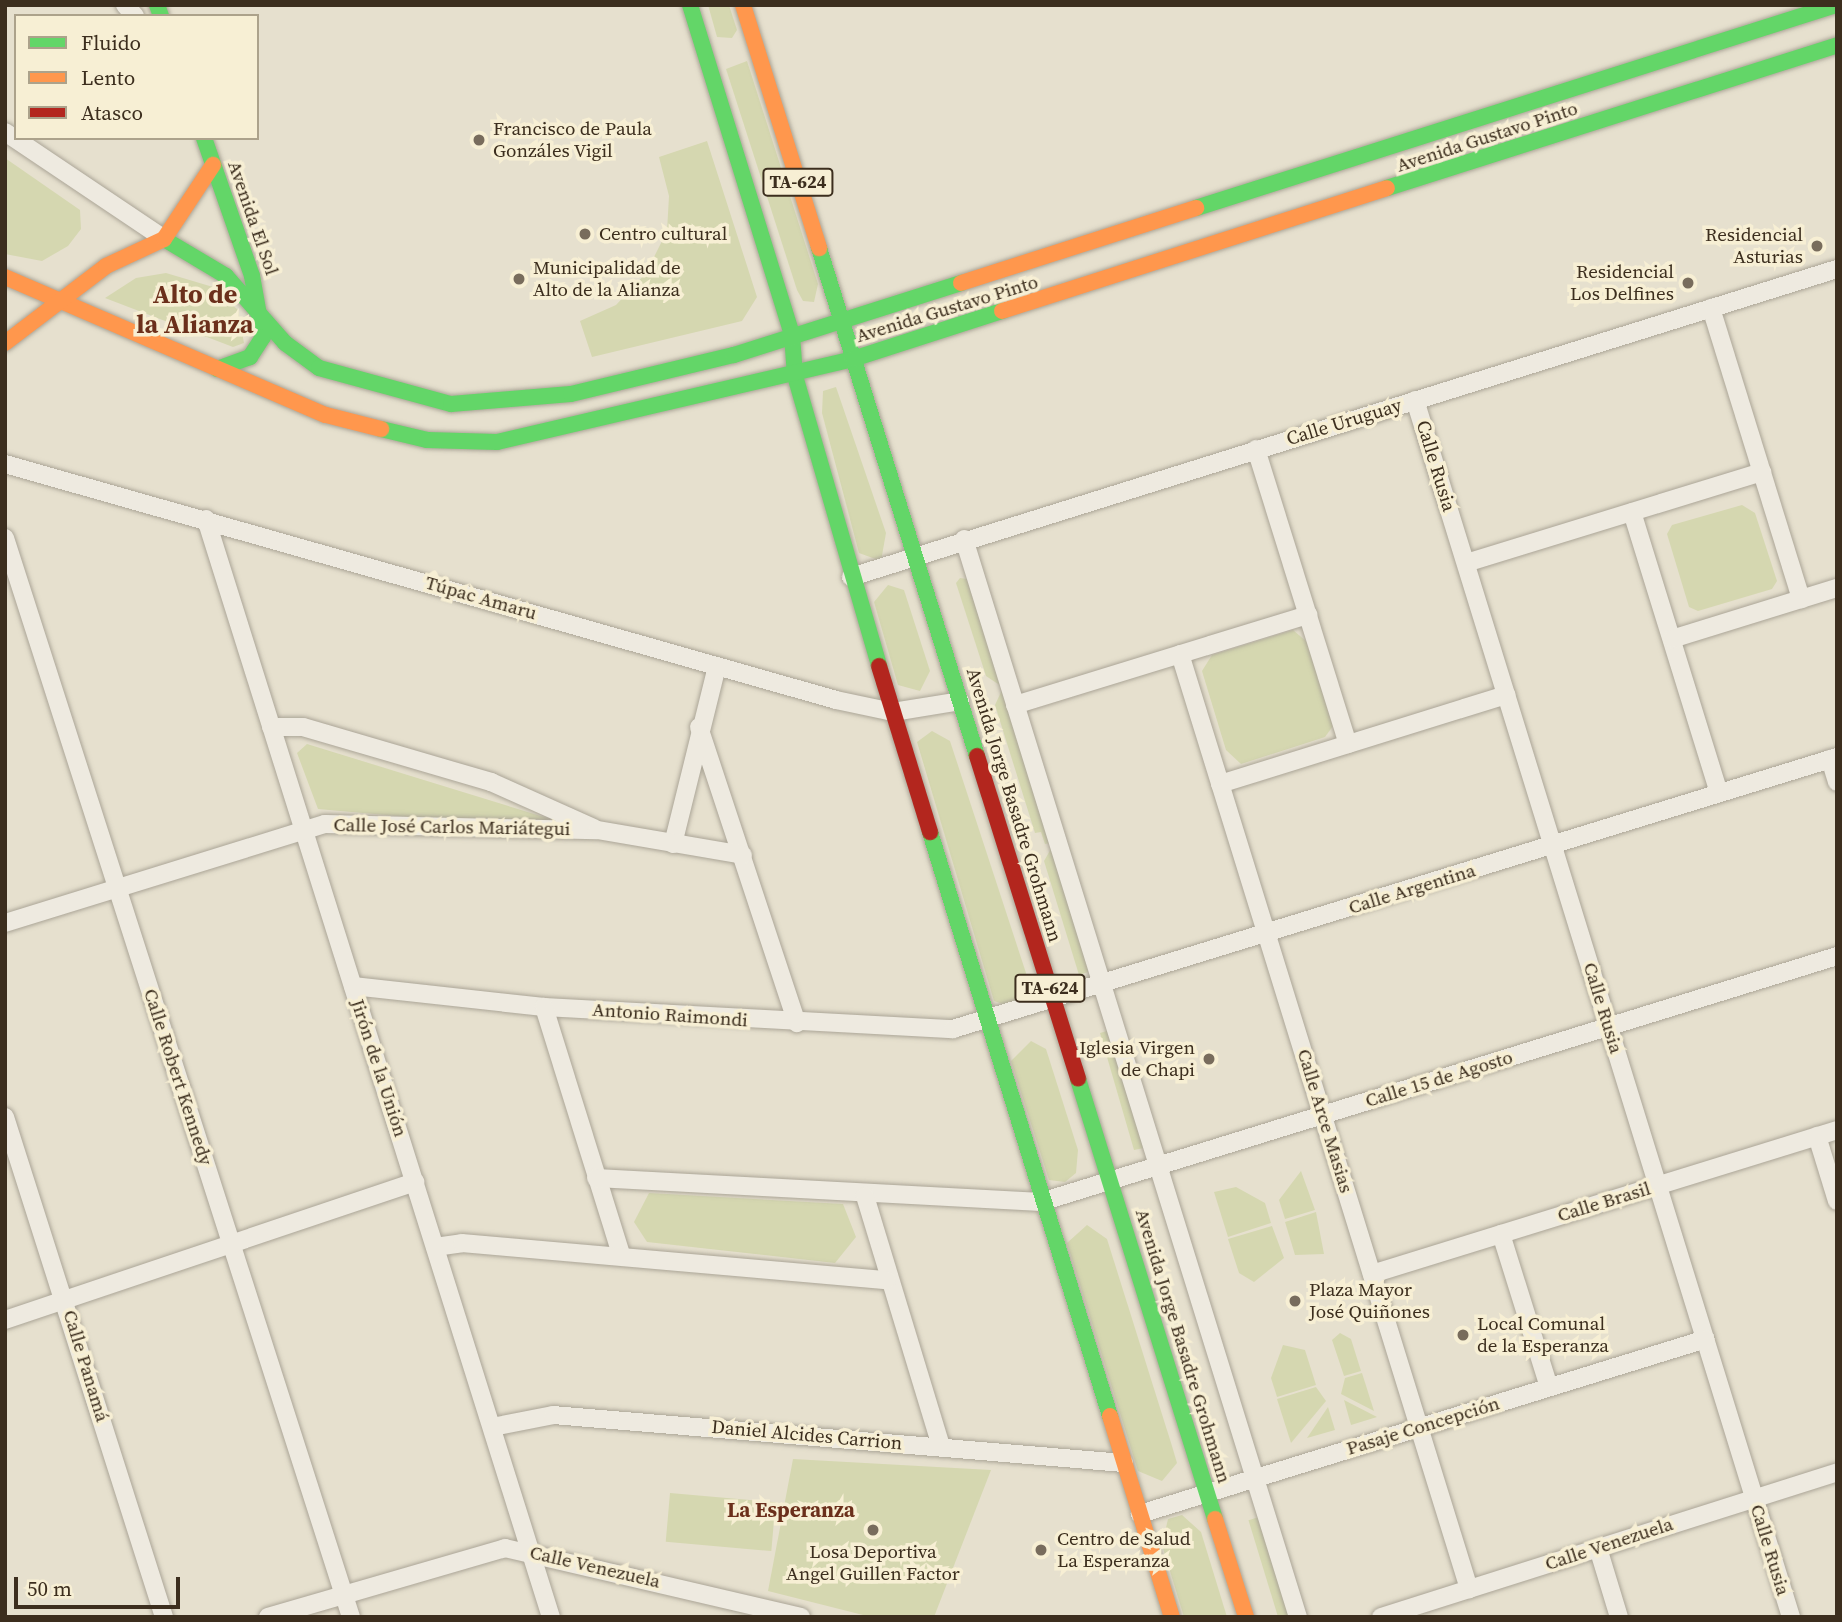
<!DOCTYPE html>
<meta charset="utf-8">
<style>
body{margin:0}
#map{position:relative;width:1842px;height:1622px;overflow:hidden;background:#e6e0ce;font-family:"Source Serif 4",serif}
div>[style]{position:absolute}
.green>*{inset:0;background:#d5d7b0;transform-origin:0 0}
.roads{filter:drop-shadow(0 0 2px #aba597) drop-shadow(0 0 2px #aba597)}
.street>*{height:18px;margin:-9px;padding:0 9px;transform-origin:9px;border-radius:9px;background:#eeeae0}
.fast>*{height:16px;margin:-8px;padding:0 8px;transform-origin:8px;border-radius:8px;background:#63d668}
.slow>*{height:16px;margin:-8px;padding:0 8px;transform-origin:8px;border-radius:8px;background:#ff974d}
.jam>*{height:16px;margin:-8px;padding:0 8px;transform-origin:8px;border-radius:8px;background:#b3261e}
.dots>*{width:19px;height:19px;translate:-50% -50%;box-sizing:border-box;border:4px solid #f7efd4;border-radius:50%}
span{translate:-50% -50%;white-space:nowrap;text-align:center;line-height:1.15;-webkit-text-stroke:7px #f7efd4;paint-order:stroke}
.shield-label span{padding:2px 5px;background:#f7efd4;border:2px solid;border-radius:5px;-webkit-text-stroke-width:0}
.shield-label{font-size:18px;color:#3c2e1e;font-weight:700}
.poi-label{font-size:19px;color:#3c2e1e}
.left{translate:0 -50%;text-align:left}
.right{translate:-100% -50%;text-align:right}
.street-label{font-size:19px;color:#3c2e1e}
.neighbourhood-label{font-size:21px;color:#6b2f1b;font-weight:700}
.district-label{font-size:26px;color:#6b2f1b;font-weight:700}
.frame{position:absolute;inset:0;border:7px solid #3c2e1e;pointer-events:none}
.legend{position:absolute;left:14px;top:14px;width:245px;height:126px;box-sizing:border-box;background:#f7efd4;border:2px solid #aca28b;margin:0;padding:9px 12px;list-style:none;font-size:21px;color:#3c2e1e}
.legend li{display:flex;align-items:center;gap:14px;height:35px}
.legend b{width:35px;border:2px solid #aca28b}
.scale{position:absolute;left:14px;top:1577px;width:166px;height:32px;box-sizing:border-box;border:4px solid #3c2e1e;border-top:0;padding-left:9px;font-size:21px;line-height:24px;white-space:nowrap;color:#3c2e1e;-webkit-text-stroke:5px #f7efd4;paint-order:stroke}
</style>
<div id="map">
<div class="green">
<i style="clip-path:polygon(708px 5px,729px 5px,737px 30px,732px 38px,717px 37px)"></i>
<i style="clip-path:polygon(747px 61px,818px 284px,814px 302px,803px 301px,797px 290px,726px 69px)"></i>
<i style="clip-path:polygon(707px 141px,757px 297px,742px 321px,592px 357px,580px 321px,616px 305px,646px 273px,667px 231px,669px 196px,659px 157px)"></i>
<i style="clip-path:polygon(5px 158px,80px 210px,81px 229px,68px 246px,42px 261px,5px 254px)"></i>
<i style="clip-path:polygon(166px 273px,213px 287px,238px 310px,244px 343px,233px 347px,105px 298px,136px 278px)"></i>
<i style="clip-path:polygon(836px 387px,886px 533px,881px 561px,859px 553px,822px 413px,823px 391px)"></i>
<i style="clip-path:polygon(1742px 505px,1755px 513px,1777px 581px,1772px 589px,1698px 611px,1689px 607px,1667px 534px,1672px 525px)"></i>
<i style="clip-path:polygon(960px 578px,967px 579px,1001px 686px,986px 676px,956px 583px)"></i>
<i style="clip-path:polygon(888px 585px,904px 590px,930px 671px,920px 691px,898px 685px,874px 602px)"></i>
<i style="clip-path:polygon(1293px 630px,1307px 642px,1333px 726px,1325px 737px,1241px 764px,1226px 750px,1202px 671px,1212px 655px)"></i>
<i style="clip-path:polygon(1002px 690px,1050px 843px,1045px 844px,1041px 832px,1035px 833px,995px 705px)"></i>
<i style="clip-path:polygon(932px 731px,950px 741px,1026px 973px,1023px 997px,1009px 1006px,994px 1001px,917px 742px)"></i>
<i style="clip-path:polygon(307px 744px,573px 826px,578px 832px,318px 809px,297px 753px)"></i>
<i style="clip-path:polygon(1052px 847px,1088px 962px,1088px 972px,1079px 975px,1044px 861px)"></i>
<i style="clip-path:polygon(1107px 1031px,1110px 1034px,1144px 1148px,1134px 1150px,1100px 1033px)"></i>
<i style="clip-path:polygon(1031px 1041px,1046px 1049px,1078px 1150px,1076px 1173px,1065px 1182px,1049px 1180px,1011px 1061px)"></i>
<i style="clip-path:polygon(1301px 1171px,1315px 1210px,1285px 1219px,1279px 1200px)"></i>
<i style="clip-path:polygon(1236px 1187px,1265px 1203px,1271px 1223px,1228px 1237px,1214px 1192px)"></i>
<i style="clip-path:polygon(649px 1193px,843px 1204px,856px 1237px,835px 1263px,647px 1242px,634px 1222px)"></i>
<i style="clip-path:polygon(1316px 1212px,1324px 1254px,1295px 1255px,1285px 1222px)"></i>
<i style="clip-path:polygon(1087px 1225px,1107px 1239px,1172px 1446px,1177px 1463px,1162px 1481px,1138px 1471px,1067px 1243px)"></i>
<i style="clip-path:polygon(1272px 1226px,1284px 1258px,1254px 1282px,1239px 1273px,1228px 1239px)"></i>
<i style="clip-path:polygon(1340px 1333px,1351px 1339px,1361px 1371px,1344px 1376px,1332px 1340px)"></i>
<i style="clip-path:polygon(1283px 1345px,1305px 1350px,1316px 1385px,1277px 1397px,1271px 1378px)"></i>
<i style="clip-path:polygon(1362px 1373px,1374px 1411px,1341px 1394px,1345px 1378px)"></i>
<i style="clip-path:polygon(1316px 1387px,1326px 1401px,1291px 1443px,1277px 1399px)"></i>
<i style="clip-path:polygon(1344px 1400px,1377px 1417px,1351px 1425px)"></i>
<i style="clip-path:polygon(1328px 1407px,1335px 1430px,1307px 1438px)"></i>
<i style="clip-path:polygon(793px 1459px,991px 1470px,934px 1617px,871px 1617px,768px 1591px)"></i>
<i style="left:670px;top:1493px;width:106px;height:49px;rotate:5deg"></i>
<i style="clip-path:polygon(1182px 1515px,1201px 1532px,1227px 1617px,1184px 1617px,1162px 1545px,1168px 1519px)"></i>
<i style="left:1259px;top:1517px;width:105px;height:11px;rotate:73deg"></i>
</div>
<div class="roads">
<div class="street">
<i style="left:125px;top:5px;width:15px;rotate:48deg"></i>
<i style="left:5px;top:132px;width:192px;rotate:33.9deg"></i>
<i style="left:1711px;top:308px;width:305px;rotate:72.8deg"></i>
<i style="left:1415px;top:400px;width:1274px;rotate:72.83deg"></i>
<i style="left:1256px;top:449px;width:309px;rotate:72.7deg"></i>
<i style="left:5px;top:464px;width:864px;rotate:15.85deg"></i>
<i style="left:836px;top:700px;width:58px;rotate:11.9deg"></i>
<i style="left:893px;top:712px;width:68px;rotate:-9.3deg"></i>
<i style="left:1632px;top:512px;width:294px;rotate:72.8deg"></i>
<i style="left:206px;top:519px;width:1151px;rotate:72.56deg"></i>
<i style="left:5px;top:538px;width:1133px;rotate:72.22deg"></i>
<i style="left:964px;top:539px;width:1129px;rotate:72.79deg"></i>
<i style="left:1466px;top:563px;width:310px;rotate:-17.1deg"></i>
<i style="left:851px;top:577px;width:1033px;rotate:-17.35deg"></i>
<i style="left:1672px;top:639px;width:173px;rotate:-17.2deg"></i>
<i style="left:1180px;top:654px;width:979px;rotate:72.82deg"></i>
<i style="left:1015px;top:705px;width:307px;rotate:-17.1deg"></i>
<i style="left:271px;top:727px;width:32px"></i>
<i style="left:303px;top:727px;width:196px;rotate:16.3deg"></i>
<i style="left:491px;top:782px;width:113px;rotate:24.1deg"></i>
<i style="left:699px;top:727px;width:312px;rotate:71.7deg"></i>
<i style="left:1830px;top:759px;width:24px;rotate:73deg"></i>
<i style="left:1220px;top:784px;width:300px;rotate:-17.3deg"></i>
<i style="left:673px;top:844px;width:183px;rotate:-76.1deg"></i>
<i style="left:5px;top:923px;width:335px;rotate:-17.2deg"></i>
<i style="left:325px;top:824px;width:272px;rotate:1.3deg"></i>
<i style="left:597px;top:830px;width:148px;rotate:9.7deg"></i>
<i style="left:353px;top:986px;width:192px;rotate:6.3deg"></i>
<i style="left:544px;top:1007px;width:410px;rotate:3.1deg"></i>
<i style="left:953px;top:1029px;width:925px;rotate:-17.1deg"></i>
<i style="left:544px;top:1007px;width:259px;rotate:72.7deg"></i>
<i style="left:5px;top:1117px;width:525px;rotate:72.36deg"></i>
<i style="left:1817px;top:1136px;width:68px;rotate:72.9deg"></i>
<i style="left:596px;top:1178px;width:446px;rotate:3.1deg"></i>
<i style="left:1041px;top:1202px;width:833px;rotate:-17.17deg"></i>
<i style="left:865px;top:1196px;width:261px;rotate:73.1deg"></i>
<i style="left:1501px;top:1234px;width:160px;rotate:72.6deg"></i>
<i style="left:435px;top:1247px;width:27px;rotate:-8deg"></i>
<i style="left:462px;top:1243px;width:426px;rotate:5deg"></i>
<i style="left:1372px;top:1274px;width:487px;rotate:-17.2deg"></i>
<i style="left:5px;top:1320px;width:433px;rotate:-18.6deg"></i>
<i style="left:492px;top:1427px;width:62px;rotate:-11.1deg"></i>
<i style="left:553px;top:1415px;width:573px;rotate:4.81deg"></i>
<i style="left:1140px;top:1514px;width:592px;rotate:-17.18deg"></i>
<i style="left:1598px;top:1548px;width:72px;rotate:73.1deg"></i>
<i style="left:268px;top:1617px;width:247px;rotate:-16.2deg"></i>
<i style="left:505px;top:1548px;width:304px;rotate:13.1deg"></i>
<i style="left:1381px;top:1617px;width:478px;rotate:-17.6deg"></i>
</div>
<div class="fast">
<i style="left:157px;top:5px;width:12px;rotate:70deg"></i>
<i style="left:690px;top:5px;width:345px;rotate:72.8deg"></i>
<i style="left:792px;top:335px;width:41px;rotate:85.8deg"></i>
<i style="left:795px;top:376px;width:302px;rotate:73.8deg"></i>
<i style="left:204px;top:138px;width:146px;rotate:70.8deg"></i>
<i style="left:252px;top:276px;width:62px;rotate:79.8deg"></i>
<i style="left:263px;top:337px;width:24px;rotate:123deg"></i>
<i style="left:250px;top:357px;width:35px;rotate:160deg"></i>
<i style="left:1387px;top:188px;width:472px;rotate:-17.6deg"></i>
<i style="left:1196px;top:208px;width:671px;rotate:-17.6deg"></i>
<i style="left:164px;top:239px;width:72px;rotate:30.8deg"></i>
<i style="left:226px;top:276px;width:89px;rotate:48.6deg"></i>
<i style="left:285px;top:343px;width:42px;rotate:36.3deg"></i>
<i style="left:319px;top:368px;width:137px;rotate:15.3deg"></i>
<i style="left:451px;top:404px;width:120px;rotate:-4.8deg"></i>
<i style="left:571px;top:394px;width:168px;rotate:-13.5deg"></i>
<i style="left:734px;top:355px;width:238px;rotate:-17.6deg"></i>
<i style="left:819px;top:248px;width:532px;rotate:72.72deg"></i>
<i style="left:381px;top:429px;width:47px;rotate:13.4deg"></i>
<i style="left:427px;top:440px;width:70px;rotate:1.6deg"></i>
<i style="left:497px;top:442px;width:366px;rotate:-13.1deg"></i>
<i style="left:853px;top:359px;width:157px;rotate:-17.9deg"></i>
<i style="left:930px;top:832px;width:611px;rotate:72.87deg"></i>
<i style="left:1078px;top:1079px;width:461px;rotate:72.7deg"></i>
</div>
<div class="slow">
<i style="left:743px;top:5px;width:255px;rotate:72.6deg"></i>
<i style="left:5px;top:277px;width:349px;rotate:23.3deg"></i>
<i style="left:326px;top:415px;width:57px;rotate:14.3deg"></i>
<i style="left:961px;top:283px;width:247px;rotate:-17.7deg"></i>
<i style="left:1002px;top:311px;width:404px;rotate:-17.7deg"></i>
<i style="left:5px;top:343px;width:127px;rotate:-37.3deg"></i>
<i style="left:106px;top:266px;width:64px;rotate:-25deg"></i>
<i style="left:164px;top:239px;width:89px;rotate:-56.5deg"></i>
<i style="left:1110px;top:1416px;width:210px;rotate:72.9deg"></i>
<i style="left:1215px;top:1519px;width:103px;rotate:72.4deg"></i>
</div>
<div class="jam">
<i style="left:879px;top:666px;width:174px;rotate:72.9deg"></i>
<i style="left:977px;top:756px;width:338px;rotate:72.6deg"></i>
</div>
</div>
<div class="dots">
<i style="left:479px;top:140px;background:#786c5c"></i>
<i style="left:585px;top:234px;background:#786c5c"></i>
<i style="left:1817px;top:246px;background:#786c5c"></i>
<i style="left:519px;top:279px;background:#786c5c"></i>
<i style="left:1688px;top:283px;background:#786c5c"></i>
<i style="left:1209px;top:1059px;background:#786c5c"></i>
<i style="left:1295px;top:1301px;background:#786c5c"></i>
<i style="left:1463px;top:1335px;background:#786c5c"></i>
<i style="left:873px;top:1530px;background:#786c5c"></i>
<i style="left:1041px;top:1550px;background:#786c5c"></i>
</div>
<div class="shield-label">
<span style="left:798px;top:182px">TA-624</span>
<span style="left:1050px;top:988px">TA-624</span>
</div>
<div class="poi-label">
<span class="left" style="left:493px;top:140px">Francisco de Paula<br>Gonzáles Vigil</span>
<span class="left" style="left:599px;top:234px">Centro cultural</span>
<span class="right" style="left:1803px;top:246px">Residencial<br>Asturias</span>
<span class="left" style="left:533px;top:279px">Municipalidad de<br>Alto de la Alianza</span>
<span class="right" style="left:1674px;top:283px">Residencial<br>Los Delfines</span>
<span class="right" style="left:1195px;top:1059px">Iglesia Virgen<br>de Chapi</span>
<span class="left" style="left:1309px;top:1301px">Plaza Mayor<br>José Quiñones</span>
<span class="left" style="left:1477px;top:1335px">Local Comunal<br>de la Esperanza</span>
<span class="left" style="left:1057px;top:1550px">Centro de Salud<br>La Esperanza</span>
<span style="left:873px;top:1563px">Losa Deportiva<br>Angel Guillen Factor</span>
</div>
<div class="street-label">
<span style="left:1487px;top:137px;rotate:-18deg">Avenida Gustavo Pinto</span>
<span style="left:253px;top:218px;rotate:71deg">Avenida El Sol</span>
<span style="left:947px;top:309px;rotate:-17deg">Avenida Gustavo Pinto</span>
<span style="left:1344px;top:422px;rotate:-17deg">Calle Uruguay</span>
<span style="left:1436px;top:466px;rotate:73deg">Calle Rusia</span>
<span style="left:481px;top:598px;rotate:16deg">Túpac Amaru</span>
<span style="left:1014px;top:805px;rotate:73deg">Avenida Jorge Basadre Grohmann</span>
<span style="left:452px;top:827px;rotate:1deg">Calle José Carlos Mariátegui</span>
<span style="left:1412px;top:889px;rotate:-17deg">Calle Argentina</span>
<span style="left:1603px;top:1008px;rotate:73deg">Calle Rusia</span>
<span style="left:670px;top:1015px;rotate:4deg">Antonio Raimondi</span>
<span style="left:379px;top:1068px;rotate:72deg">Jirón de la Unión</span>
<span style="left:178px;top:1077px;rotate:72deg">Calle Robert Kennedy</span>
<span style="left:1439px;top:1079px;rotate:-17deg">Calle 15 de Agosto</span>
<span style="left:1325px;top:1121px;rotate:73deg">Calle Arce Masias</span>
<span style="left:1604px;top:1202px;rotate:-17deg">Calle Brasil</span>
<span style="left:1183px;top:1346px;rotate:73deg">Avenida Jorge Basadre Grohmann</span>
<span style="left:86px;top:1366px;rotate:73deg">Calle Panamá</span>
<span style="left:1423px;top:1426px;rotate:-17deg">Pasaje Concepción</span>
<span style="left:807px;top:1435px;rotate:5deg">Daniel Alcides Carrion</span>
<span style="left:1609px;top:1544px;rotate:-18deg">Calle Venezuela</span>
<span style="left:1770px;top:1550px;rotate:73deg">Calle Rusia</span>
<span style="left:595px;top:1567px;rotate:13deg">Calle Venezuela</span>
</div>
<div class="neighbourhood-label">
<span style="left:791px;top:1510px">La Esperanza</span>
</div>
<div class="district-label">
<span style="left:195px;top:310px">Alto de<br>la Alianza</span>
</div>
<div class="frame"></div>
<ul class="legend">
<li><b style="height:9px;background:#63d668"></b>Fluido</li>
<li><b style="height:9px;background:#ff974d"></b>Lento</li>
<li><b style="height:9px;background:#b3261e"></b>Atasco</li>
</ul>
<div class="scale">50 m</div>
</div>
